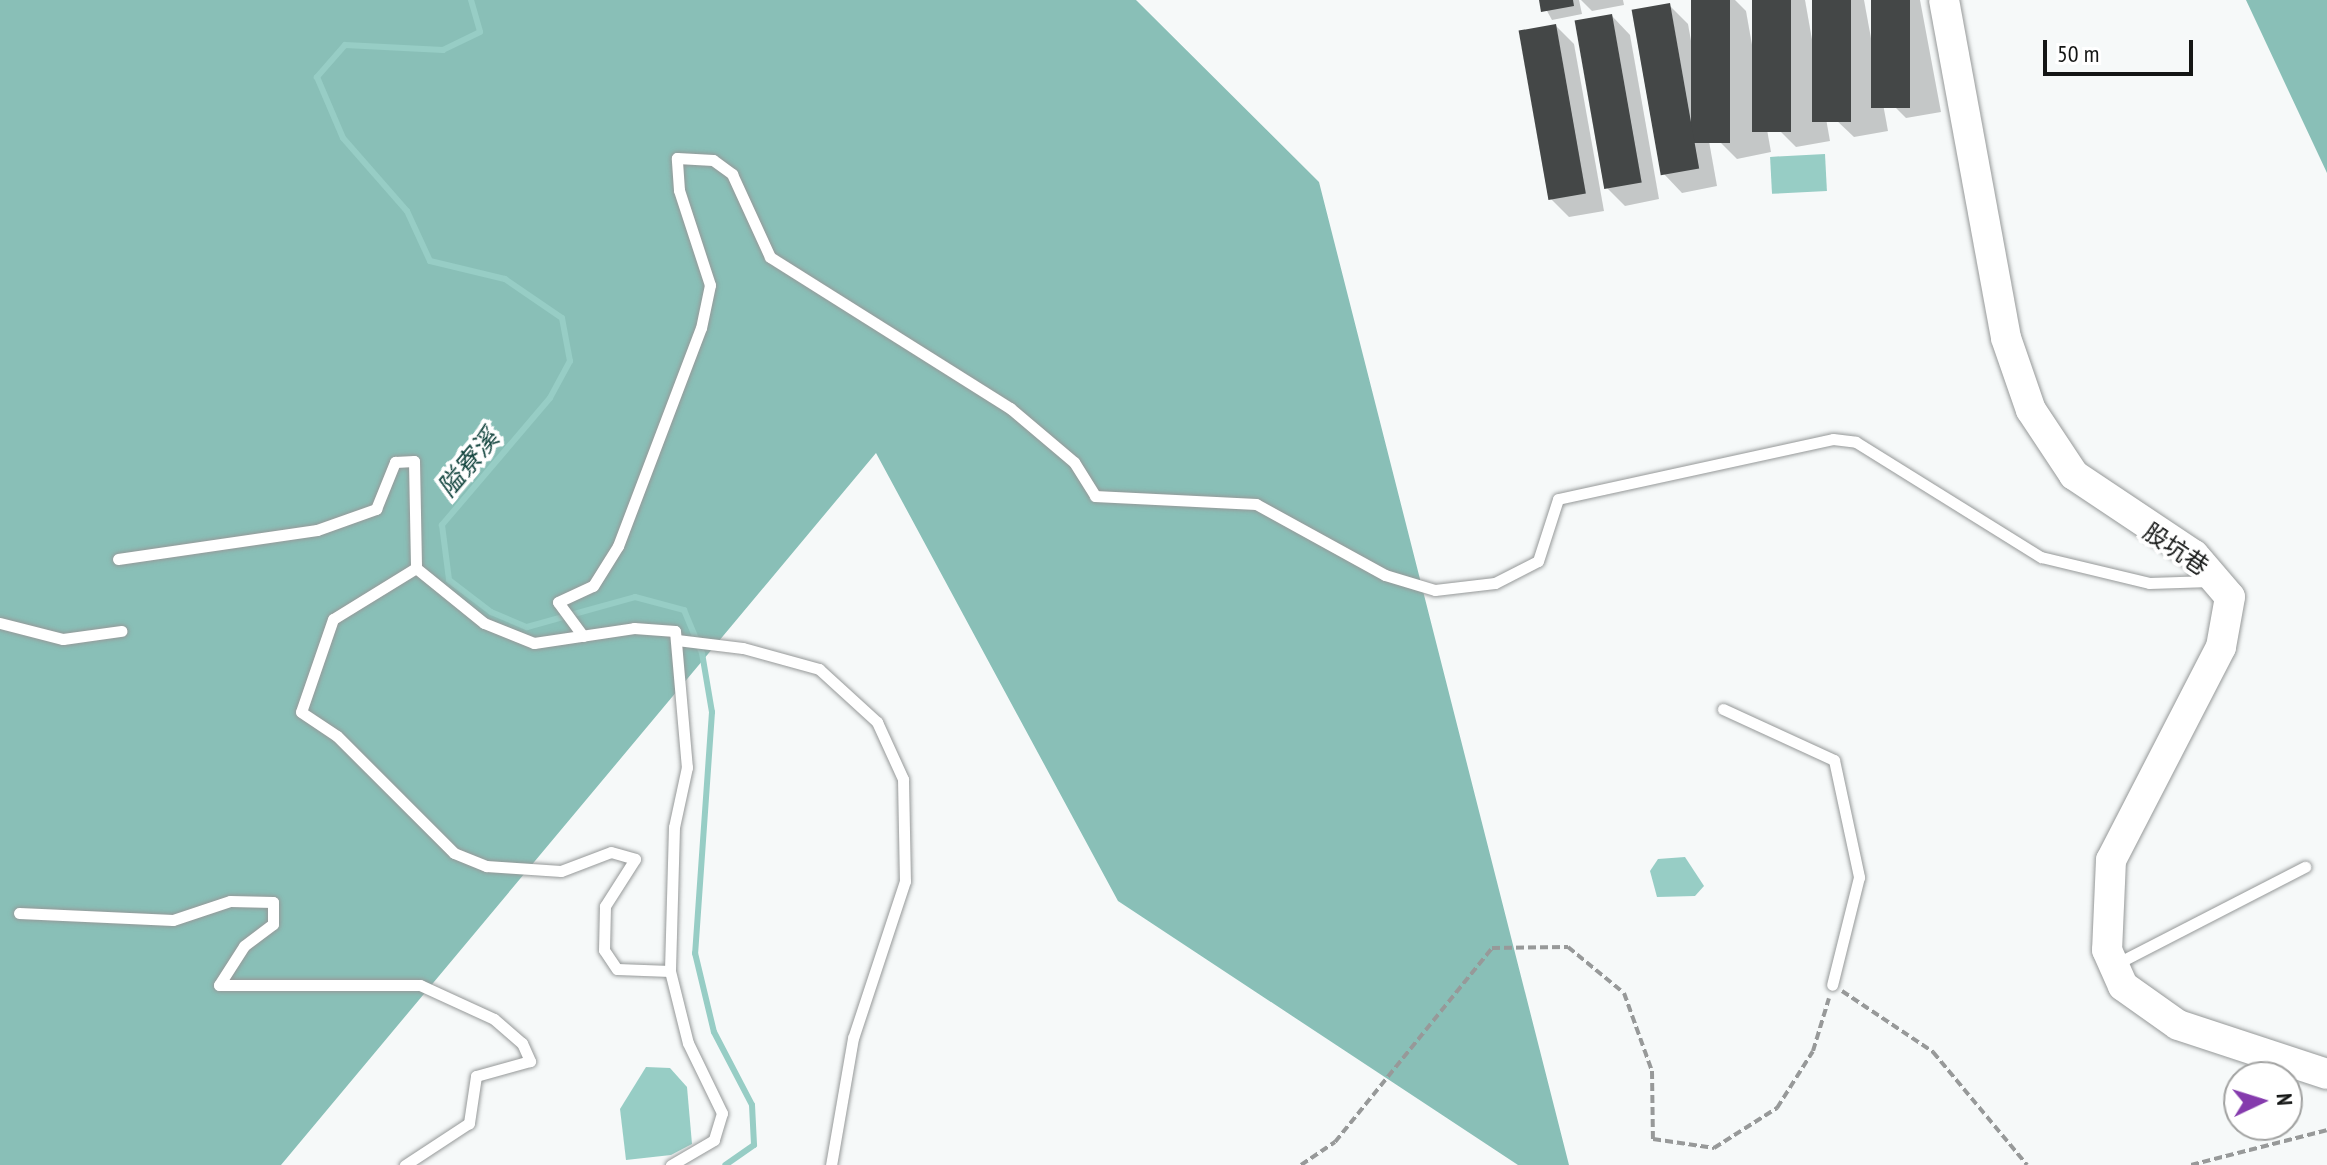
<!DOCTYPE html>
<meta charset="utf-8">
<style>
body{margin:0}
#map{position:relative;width:2327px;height:1165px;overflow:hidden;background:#f6f9f9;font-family:"PT Sans Narrow","Noto Sans TC",sans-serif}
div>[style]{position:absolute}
.forest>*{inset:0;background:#89bfb7}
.water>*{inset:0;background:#97cdc5;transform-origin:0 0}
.shadow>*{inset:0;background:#0003}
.stream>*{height:6px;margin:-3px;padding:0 3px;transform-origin:3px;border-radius:3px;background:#97cdc5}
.building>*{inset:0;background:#444747;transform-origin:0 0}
.path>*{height:4px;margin-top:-2px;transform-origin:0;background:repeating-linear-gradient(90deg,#979999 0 8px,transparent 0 12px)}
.roads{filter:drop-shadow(0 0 2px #969999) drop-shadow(0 0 2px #969999)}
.lane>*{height:11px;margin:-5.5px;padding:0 5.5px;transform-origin:5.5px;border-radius:5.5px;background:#fff}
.secondary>*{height:30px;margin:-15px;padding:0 15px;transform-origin:15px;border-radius:15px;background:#fff}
span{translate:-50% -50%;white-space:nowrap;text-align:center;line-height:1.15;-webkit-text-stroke:8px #fff;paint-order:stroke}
.street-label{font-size:24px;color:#141615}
.water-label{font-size:26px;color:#164741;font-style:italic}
.north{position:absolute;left:2223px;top:1061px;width:80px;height:80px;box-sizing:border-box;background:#fff;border:2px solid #a1a2a1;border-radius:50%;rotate:86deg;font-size:22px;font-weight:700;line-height:32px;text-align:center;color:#141615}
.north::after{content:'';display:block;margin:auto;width:28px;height:36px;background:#853bad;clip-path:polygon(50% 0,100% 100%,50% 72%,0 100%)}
.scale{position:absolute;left:2043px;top:40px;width:150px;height:36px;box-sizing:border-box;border:4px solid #141615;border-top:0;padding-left:10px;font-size:24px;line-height:28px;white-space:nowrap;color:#141615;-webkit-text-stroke:6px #fff;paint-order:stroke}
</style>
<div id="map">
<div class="forest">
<i style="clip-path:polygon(0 0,1136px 0,1319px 182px,1569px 1165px,1518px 1165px,1118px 901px,876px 453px,281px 1165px,0 1165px)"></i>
<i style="clip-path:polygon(2246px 0,2327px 0,2327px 173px)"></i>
</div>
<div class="water">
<i style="left:1825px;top:154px;width:37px;height:55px;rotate:87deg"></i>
<i style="clip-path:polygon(1685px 857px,1704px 886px,1695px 896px,1657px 897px,1650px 871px,1658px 859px)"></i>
<i style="clip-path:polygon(646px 1067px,670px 1068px,687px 1087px,692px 1144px,671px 1155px,626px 1160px,620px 1109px)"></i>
</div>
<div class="shadow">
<i style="clip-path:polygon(1541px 0,1579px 0,1582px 14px,1552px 20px)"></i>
<i style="clip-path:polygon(1581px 0,1623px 0,1624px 5px,1592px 11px)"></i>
<i style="clip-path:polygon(1693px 0,1735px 0,1746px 11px,1771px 152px,1737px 159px,1718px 140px)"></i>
<i style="clip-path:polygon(1754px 0,1805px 0,1830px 141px,1796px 147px,1778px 129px)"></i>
<i style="clip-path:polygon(1814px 0,1864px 0,1888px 131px,1854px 137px,1835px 119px)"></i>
<i style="clip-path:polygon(1873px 0,1920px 0,1941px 112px,1906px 118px,1893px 105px)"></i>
<i style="clip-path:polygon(1669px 5px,1688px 24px,1717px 186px,1682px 193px,1664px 174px)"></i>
<i style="clip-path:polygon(1612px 16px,1630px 35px,1659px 199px,1625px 206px,1607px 188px)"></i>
<i style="clip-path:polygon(1556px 26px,1574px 44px,1604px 211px,1569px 217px,1551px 199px)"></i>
</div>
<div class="stream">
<i style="left:471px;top:0;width:33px;rotate:74deg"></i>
<i style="left:480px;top:32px;width:41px;rotate:154.1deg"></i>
<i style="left:443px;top:50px;width:98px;rotate:-177.1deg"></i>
<i style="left:345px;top:45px;width:43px;rotate:131.2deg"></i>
<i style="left:317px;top:77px;width:66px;rotate:66.9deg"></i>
<i style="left:343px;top:138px;width:97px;rotate:48.8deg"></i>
<i style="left:407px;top:211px;width:55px;rotate:65.3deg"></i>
<i style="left:430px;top:261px;width:77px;rotate:13.5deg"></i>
<i style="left:505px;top:279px;width:69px;rotate:34.4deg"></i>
<i style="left:562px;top:318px;width:44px;rotate:79.5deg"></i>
<i style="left:570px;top:361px;width:42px;rotate:118.4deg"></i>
<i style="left:550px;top:398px;width:167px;rotate:130.4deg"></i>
<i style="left:442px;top:525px;width:55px;rotate:82.7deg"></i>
<i style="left:449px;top:580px;width:53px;rotate:37.3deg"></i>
<i style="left:491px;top:612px;width:39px;rotate:23deg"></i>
<i style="left:527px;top:627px;width:112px;rotate:-15.5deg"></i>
<i style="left:635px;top:597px;width:51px;rotate:14.9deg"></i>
<i style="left:684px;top:610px;width:47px;rotate:67.3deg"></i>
<i style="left:702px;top:653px;width:60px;rotate:80.4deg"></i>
<i style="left:712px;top:712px;width:242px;rotate:94deg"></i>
<i style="left:695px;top:953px;width:81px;rotate:76.5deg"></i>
<i style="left:714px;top:1032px;width:82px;rotate:62.5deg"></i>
<i style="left:752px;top:1105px;width:40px;rotate:87.1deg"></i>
<i style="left:754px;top:1145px;width:35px;rotate:145deg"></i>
</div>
<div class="building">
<i style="clip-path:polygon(1539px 0,1573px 0,1574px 6px,1541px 12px)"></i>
<i style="left:1691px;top:0;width:39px;height:143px"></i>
<i style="left:1752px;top:0;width:39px;height:132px"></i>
<i style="left:1812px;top:0;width:39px;height:122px"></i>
<i style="left:1871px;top:0;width:39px;height:108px"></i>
<i style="left:1670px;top:3px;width:168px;height:39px;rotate:80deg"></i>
<i style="left:1612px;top:14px;width:171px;height:38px;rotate:80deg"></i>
<i style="left:1556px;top:24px;width:172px;height:38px;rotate:80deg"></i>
</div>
<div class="path">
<i style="left:1842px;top:991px;width:110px;rotate:33.8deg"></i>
<i style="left:1933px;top:1052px;width:147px;rotate:50.2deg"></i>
<i style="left:1301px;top:1165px;width:41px;rotate:-34.1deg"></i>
<i style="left:1335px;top:1142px;width:250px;rotate:-51deg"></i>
<i style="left:1492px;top:948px;width:76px;rotate:-0.8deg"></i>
<i style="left:1568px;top:947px;width:72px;rotate:39.4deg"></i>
<i style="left:1624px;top:993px;width:83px;rotate:70.3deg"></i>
<i style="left:1652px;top:1071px;width:68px;rotate:89.2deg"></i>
<i style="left:1653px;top:1139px;width:62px;rotate:8.4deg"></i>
<i style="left:1714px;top:1148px;width:75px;rotate:-32.4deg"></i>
<i style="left:1777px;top:1108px;width:67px;rotate:-57.7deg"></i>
<i style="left:1813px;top:1051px;width:55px;rotate:-73.2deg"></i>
<i style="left:2191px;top:1165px;width:140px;rotate:-14.4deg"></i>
</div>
<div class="roads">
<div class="lane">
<i style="left:118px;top:559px;width:201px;rotate:-8.3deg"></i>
<i style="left:317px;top:530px;width:63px;rotate:-19.6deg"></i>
<i style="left:376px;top:509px;width:51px;rotate:-68deg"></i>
<i style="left:395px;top:462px;width:19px;rotate:-3deg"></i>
<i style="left:414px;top:461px;width:107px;rotate:88.9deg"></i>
<i style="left:416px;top:568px;width:87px;rotate:39deg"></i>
<i style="left:484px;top:623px;width:54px;rotate:21.8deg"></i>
<i style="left:534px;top:643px;width:101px;rotate:-8.5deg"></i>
<i style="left:634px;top:628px;width:41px;rotate:4.2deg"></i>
<i style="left:675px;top:631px;width:137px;rotate:85deg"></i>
<i style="left:687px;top:767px;width:61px;rotate:102.2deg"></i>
<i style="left:674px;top:827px;width:144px;rotate:91.6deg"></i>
<i style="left:670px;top:971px;width:74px;rotate:76deg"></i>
<i style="left:688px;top:1043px;width:78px;rotate:64.1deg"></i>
<i style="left:722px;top:1113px;width:28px;rotate:107deg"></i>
<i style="left:714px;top:1140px;width:50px;rotate:149.8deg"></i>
<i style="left:416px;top:568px;width:97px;rotate:148.4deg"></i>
<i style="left:333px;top:619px;width:98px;rotate:109deg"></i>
<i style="left:301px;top:712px;width:43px;rotate:33.7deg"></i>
<i style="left:337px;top:736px;width:165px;rotate:45deg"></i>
<i style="left:454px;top:853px;width:35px;rotate:22deg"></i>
<i style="left:486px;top:866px;width:75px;rotate:3.8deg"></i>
<i style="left:561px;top:871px;width:53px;rotate:-20.8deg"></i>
<i style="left:611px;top:852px;width:25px;rotate:16deg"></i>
<i style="left:635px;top:859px;width:56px;rotate:122.6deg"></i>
<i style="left:605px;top:906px;width:44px;rotate:91.3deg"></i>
<i style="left:604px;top:950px;width:23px;rotate:56deg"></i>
<i style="left:617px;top:969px;width:53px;rotate:2.2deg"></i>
<i style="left:0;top:623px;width:65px;rotate:14.3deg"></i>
<i style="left:63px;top:639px;width:59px;rotate:-7.9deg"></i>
<i style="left:583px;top:636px;width:42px;rotate:-126.3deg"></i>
<i style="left:558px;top:602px;width:38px;rotate:-25deg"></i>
<i style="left:593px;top:586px;width:47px;rotate:-58deg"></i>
<i style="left:618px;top:546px;width:233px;rotate:-69.2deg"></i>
<i style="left:701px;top:328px;width:44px;rotate:-78.2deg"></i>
<i style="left:710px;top:285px;width:100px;rotate:-108.1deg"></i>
<i style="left:679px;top:190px;width:32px;rotate:-94deg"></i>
<i style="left:677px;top:158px;width:36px;rotate:3deg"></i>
<i style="left:713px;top:160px;width:24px;rotate:36deg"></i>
<i style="left:732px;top:174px;width:91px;rotate:65.4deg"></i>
<i style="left:770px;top:257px;width:284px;rotate:32.2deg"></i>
<i style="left:1010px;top:408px;width:84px;rotate:40.2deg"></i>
<i style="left:1074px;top:462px;width:40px;rotate:58deg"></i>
<i style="left:1095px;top:496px;width:161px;rotate:2.8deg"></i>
<i style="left:1256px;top:504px;width:147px;rotate:28.8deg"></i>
<i style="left:1385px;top:575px;width:52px;rotate:16.7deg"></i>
<i style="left:1435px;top:590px;width:60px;rotate:-6.7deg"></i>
<i style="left:1495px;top:583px;width:48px;rotate:-27.1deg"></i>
<i style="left:1538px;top:561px;width:65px;rotate:-72.1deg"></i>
<i style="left:1558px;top:499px;width:281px;rotate:-12.3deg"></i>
<i style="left:1833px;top:439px;width:23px;rotate:7deg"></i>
<i style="left:1856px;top:442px;width:218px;rotate:31.9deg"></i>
<i style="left:2041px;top:557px;width:111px;rotate:13.5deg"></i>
<i style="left:2149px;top:583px;width:61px;rotate:-1.9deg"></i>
<i style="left:677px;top:640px;width:66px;rotate:6.9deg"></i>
<i style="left:743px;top:648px;width:79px;rotate:15.4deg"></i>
<i style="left:819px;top:669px;width:79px;rotate:42.4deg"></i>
<i style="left:877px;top:722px;width:63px;rotate:65.5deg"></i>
<i style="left:903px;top:779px;width:102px;rotate:88.9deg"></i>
<i style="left:905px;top:881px;width:165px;rotate:108.3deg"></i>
<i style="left:853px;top:1038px;width:129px;rotate:99.8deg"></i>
<i style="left:1723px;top:709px;width:122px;rotate:24.7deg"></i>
<i style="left:1834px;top:760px;width:120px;rotate:77.9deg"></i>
<i style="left:1859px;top:877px;width:111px;rotate:104deg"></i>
<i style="left:19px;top:913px;width:154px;rotate:2.6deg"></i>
<i style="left:173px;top:920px;width:60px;rotate:-18.4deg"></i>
<i style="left:230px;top:901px;width:43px;rotate:1.3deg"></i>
<i style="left:273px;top:902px;width:22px;rotate:90deg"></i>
<i style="left:273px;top:924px;width:36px;rotate:143deg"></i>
<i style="left:244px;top:946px;width:46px;rotate:122.7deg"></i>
<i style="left:219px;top:985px;width:201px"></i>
<i style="left:420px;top:985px;width:81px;rotate:24.7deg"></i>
<i style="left:494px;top:1019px;width:37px;rotate:41deg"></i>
<i style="left:522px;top:1043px;width:20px;rotate:66deg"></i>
<i style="left:530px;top:1061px;width:56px;rotate:164.5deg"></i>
<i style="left:476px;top:1076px;width:48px;rotate:98.5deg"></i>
<i style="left:469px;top:1123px;width:77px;rotate:146.7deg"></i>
<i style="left:2114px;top:965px;width:215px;rotate:-27.2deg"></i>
</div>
<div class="secondary">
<i style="left:1944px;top:0;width:344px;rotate:79.6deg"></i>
<i style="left:2006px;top:338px;width:76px;rotate:70.9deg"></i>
<i style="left:2031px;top:410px;width:78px;rotate:56.5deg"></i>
<i style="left:2074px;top:475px;width:144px;rotate:33.7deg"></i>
<i style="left:2194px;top:555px;width:55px;rotate:49.4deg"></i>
<i style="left:2230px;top:597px;width:51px;rotate:100.2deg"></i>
<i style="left:2221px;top:647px;width:240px;rotate:117.3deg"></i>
<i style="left:2111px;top:860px;width:90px;rotate:92.5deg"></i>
<i style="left:2107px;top:950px;width:39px;rotate:66deg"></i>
<i style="left:2123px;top:986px;width:67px;rotate:35.3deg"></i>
<i style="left:2178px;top:1025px;width:157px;rotate:18.2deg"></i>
</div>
</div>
<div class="street-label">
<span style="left:2176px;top:549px;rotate:34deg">股坑巷</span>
</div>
<div class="water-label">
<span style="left:468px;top:463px;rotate:-50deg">隘寮溪</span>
</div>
<div class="north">N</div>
<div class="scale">50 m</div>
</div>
